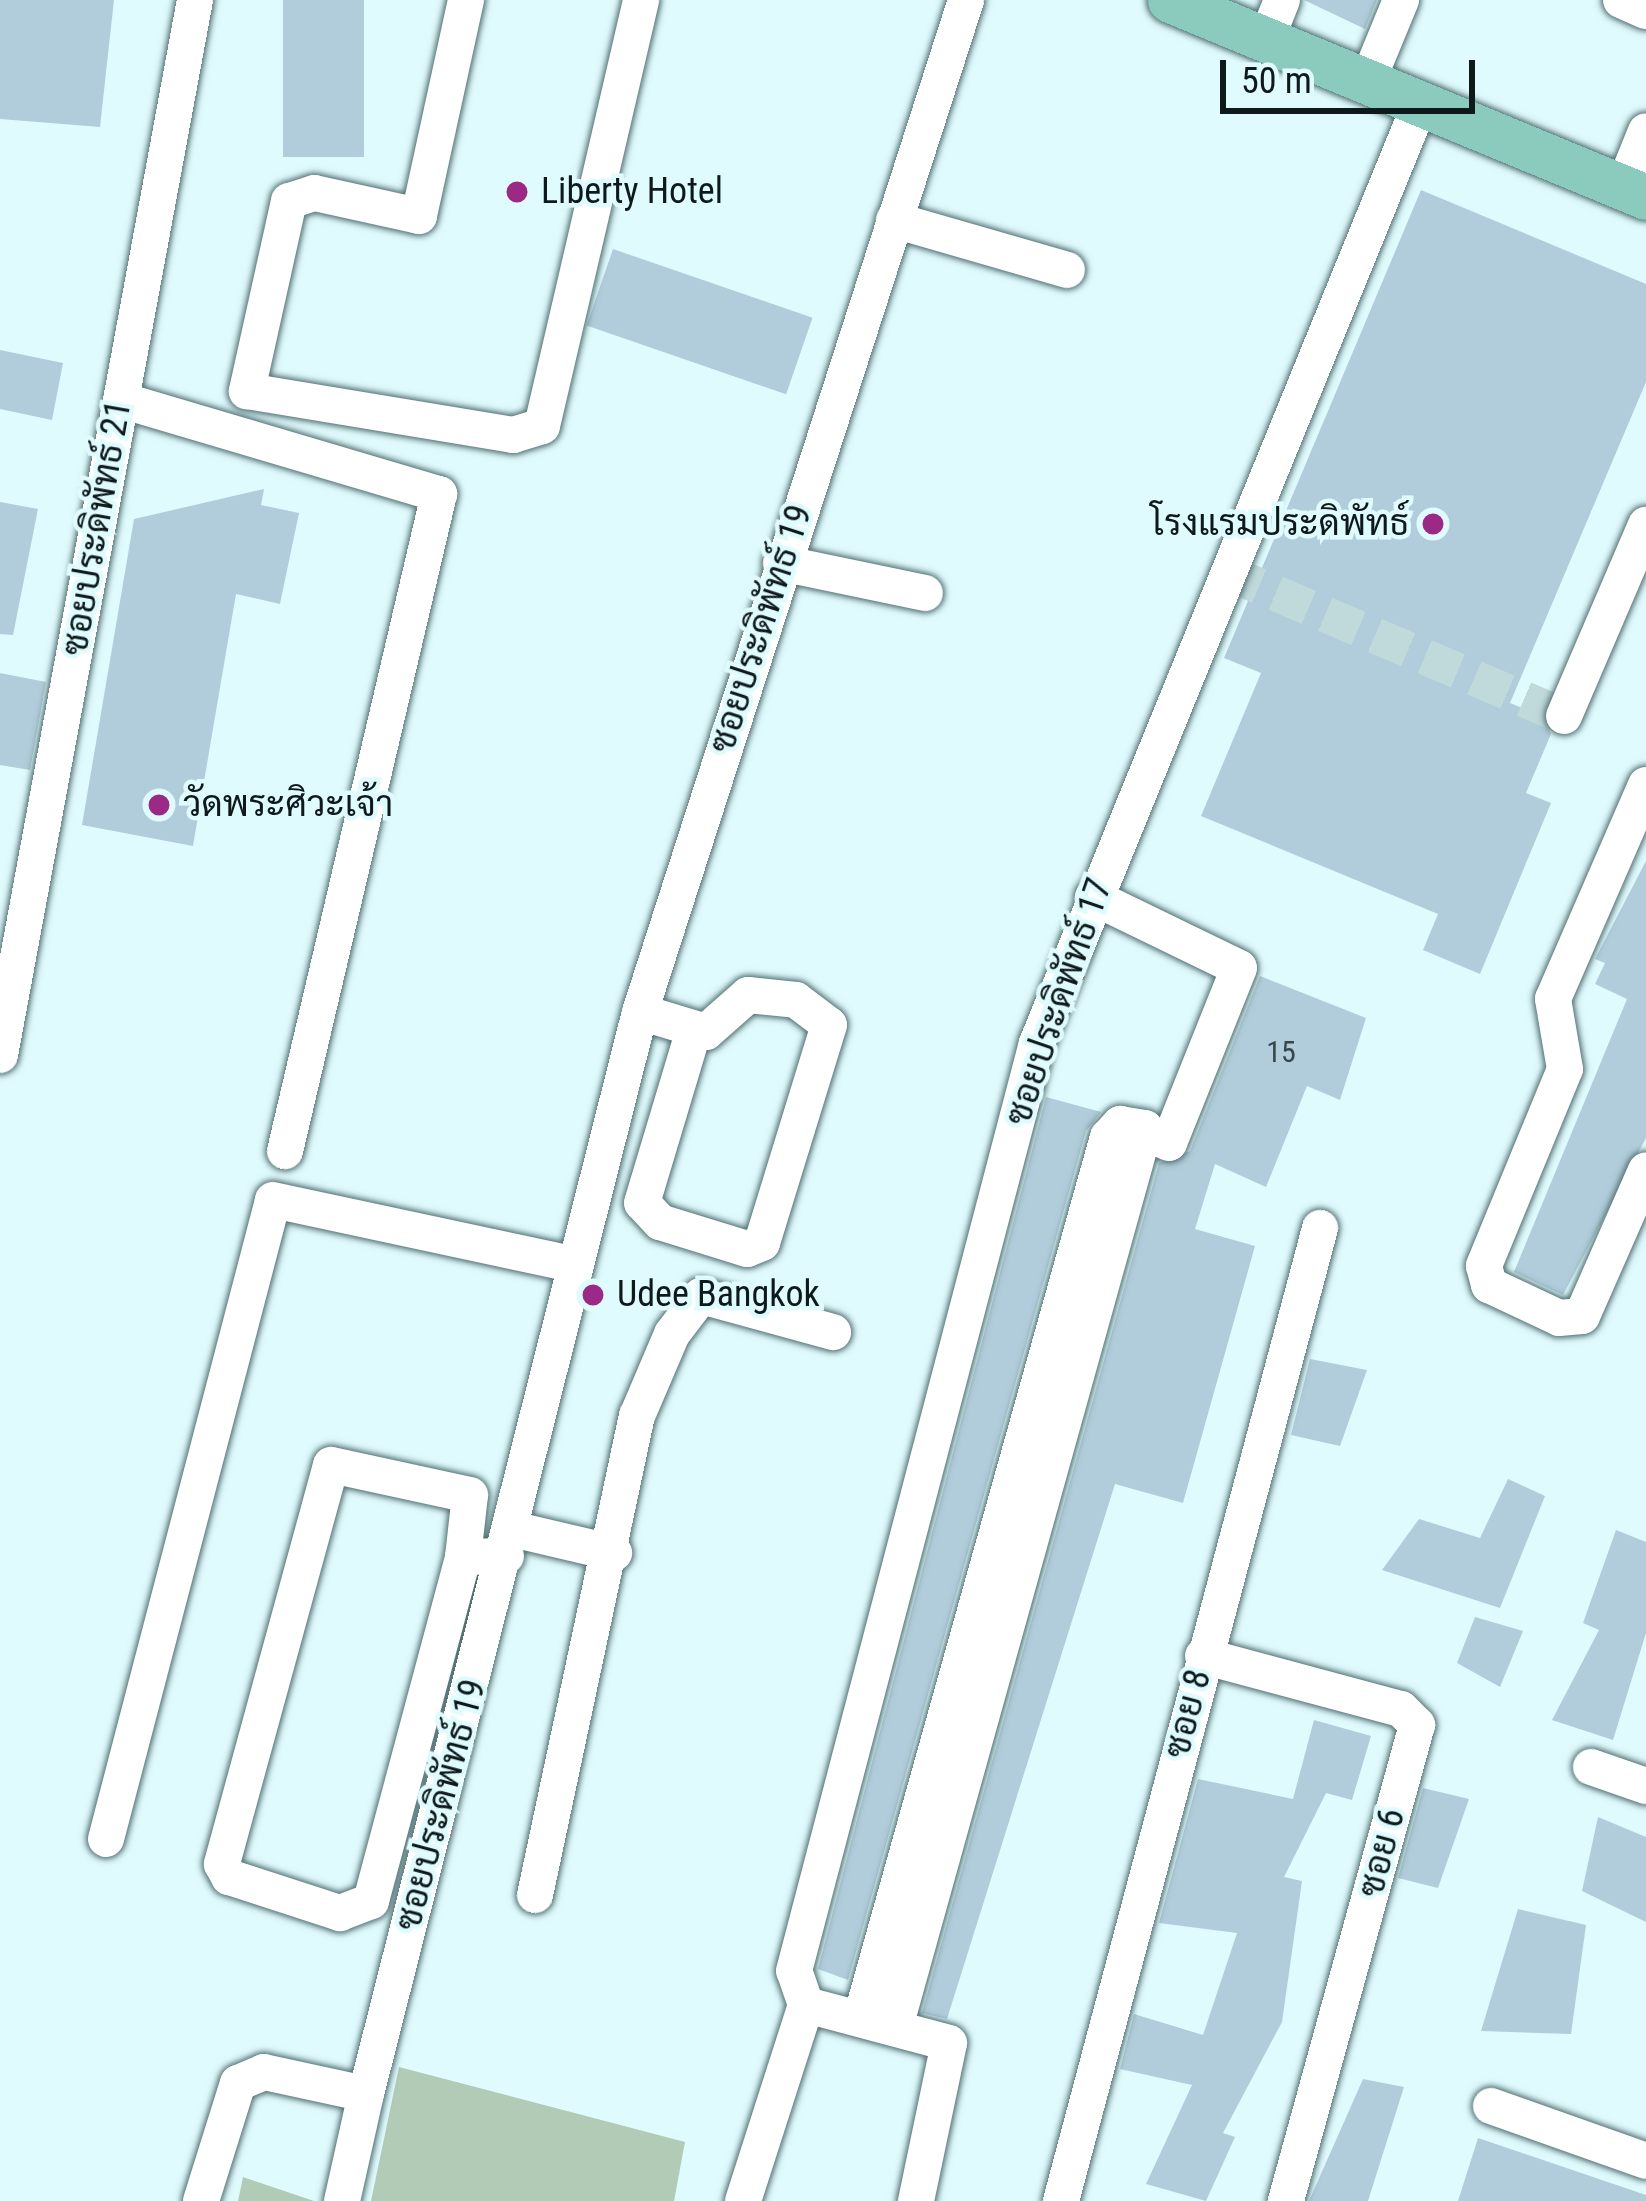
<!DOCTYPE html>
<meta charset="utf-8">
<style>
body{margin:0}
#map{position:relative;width:1646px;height:2201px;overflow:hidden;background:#e0fbfd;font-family:"Roboto Condensed",Sarabun,sans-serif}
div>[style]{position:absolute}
.green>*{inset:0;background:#b2cbb6}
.building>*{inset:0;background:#b1cddb;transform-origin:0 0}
.minor-tunnel>*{height:36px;margin-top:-18px;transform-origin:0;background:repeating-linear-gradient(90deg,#c0d9db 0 36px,transparent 0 54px)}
.roads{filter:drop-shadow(0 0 3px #516f72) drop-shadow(0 0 3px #516f72)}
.minor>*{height:36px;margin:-18px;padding:0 18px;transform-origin:18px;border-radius:18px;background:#fff}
.major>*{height:45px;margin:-22.5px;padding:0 22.5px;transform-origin:22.5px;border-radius:22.5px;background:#8bcbbd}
.dots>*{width:33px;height:33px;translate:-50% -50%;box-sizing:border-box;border:6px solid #e0fbfd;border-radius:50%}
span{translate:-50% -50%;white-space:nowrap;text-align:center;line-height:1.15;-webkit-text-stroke:9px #e0fbfd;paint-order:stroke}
.number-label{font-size:30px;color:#36464a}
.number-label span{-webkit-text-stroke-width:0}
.poi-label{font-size:36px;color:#0d191a}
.left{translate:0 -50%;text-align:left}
.right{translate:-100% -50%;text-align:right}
.street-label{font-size:36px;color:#0d191a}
.scale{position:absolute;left:1220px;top:60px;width:255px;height:54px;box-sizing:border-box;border:6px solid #0d191a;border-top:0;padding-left:15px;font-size:36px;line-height:42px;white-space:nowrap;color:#0d191a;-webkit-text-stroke:9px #e0fbfd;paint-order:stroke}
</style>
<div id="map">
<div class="green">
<i style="clip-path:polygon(399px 2067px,685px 2142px,674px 2201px,371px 2201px)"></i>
<i style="clip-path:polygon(243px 2177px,314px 2201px,238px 2201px)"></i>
</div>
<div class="building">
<i style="clip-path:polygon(0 0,114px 0,100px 127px,0 119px)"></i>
<i style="left:283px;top:0;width:81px;height:157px"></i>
<i style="clip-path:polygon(1304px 0,1377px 0,1365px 29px)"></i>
<i style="clip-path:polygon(1421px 190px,1646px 284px,1646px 382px,1510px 703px,1542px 716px,1551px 734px,1526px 793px,1551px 803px,1480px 974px,1423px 950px,1438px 914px,1201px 816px,1261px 673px,1224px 658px)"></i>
<i style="left:613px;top:249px;width:211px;height:81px;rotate:19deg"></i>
<i style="clip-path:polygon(0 350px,63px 363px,52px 420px,0 409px)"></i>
<i style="clip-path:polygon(264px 489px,261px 505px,299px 513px,280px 604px,236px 594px,193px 846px,82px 825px,134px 519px)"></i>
<i style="clip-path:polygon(0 502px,38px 509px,13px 635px,0 634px)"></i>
<i style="clip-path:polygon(0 673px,46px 682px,30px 770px,0 765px)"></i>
<i style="clip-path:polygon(1646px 861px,1646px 1138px,1563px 1295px,1514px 1272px,1627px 999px,1595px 984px,1605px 963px,1595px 959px)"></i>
<i style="clip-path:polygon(1260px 976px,1366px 1018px,1340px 1100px,1307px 1086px,1266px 1187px,1215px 1164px,1195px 1229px,1255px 1246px,1183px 1503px,1115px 1484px,947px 2019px,922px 2013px,1159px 1163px,1190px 1151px)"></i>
<i style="clip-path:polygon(1046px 1097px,1101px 1112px,1086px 1131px,848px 1980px,818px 1969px)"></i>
<i style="clip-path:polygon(1310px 1359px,1367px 1370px,1340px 1446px,1291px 1435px)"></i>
<i style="clip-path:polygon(1508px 1479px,1545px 1496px,1500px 1608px,1382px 1570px,1419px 1519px,1480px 1538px)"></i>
<i style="clip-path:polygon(1616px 1530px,1646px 1542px,1646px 1633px,1613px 1740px,1552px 1720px,1599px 1630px,1583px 1623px)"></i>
<i style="clip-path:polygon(1475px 1617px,1523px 1631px,1500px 1687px,1457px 1663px)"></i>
<i style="clip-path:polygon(1314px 1720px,1371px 1736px,1352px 1800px,1326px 1793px,1284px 1877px,1302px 1881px,1282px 2022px,1223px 2133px,1235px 2137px,1206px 2201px,1146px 2184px,1192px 2085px,1120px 2069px,1134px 2014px,1203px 2035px,1237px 1933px,1159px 1923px,1198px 1779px,1293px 1799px)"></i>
<i style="clip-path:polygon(1423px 1788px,1469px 1799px,1438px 1888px,1398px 1878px)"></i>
<i style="clip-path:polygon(1598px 1817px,1646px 1837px,1646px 1922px,1582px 1891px)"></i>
<i style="clip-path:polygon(1518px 1909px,1586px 1925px,1571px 2034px,1481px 2031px)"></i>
<i style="clip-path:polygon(1363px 2079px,1404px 2087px,1368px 2201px,1309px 2201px)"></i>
<i style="clip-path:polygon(1478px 2138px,1646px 2195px,1646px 2201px,1458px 2201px)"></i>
</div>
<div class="minor-tunnel">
<i style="left:1226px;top:572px;width:367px;rotate:23.1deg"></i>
</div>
<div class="roads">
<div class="minor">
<i style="left:466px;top:0;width:221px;rotate:102.3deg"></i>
<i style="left:419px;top:216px;width:107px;rotate:-167.6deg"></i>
<i style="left:314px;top:193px;width:26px;rotate:162deg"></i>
<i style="left:289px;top:201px;width:195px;rotate:102.5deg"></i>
<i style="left:247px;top:391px;width:270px;rotate:9.4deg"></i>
<i style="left:513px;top:435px;width:30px;rotate:-17deg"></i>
<i style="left:542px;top:426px;width:437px;rotate:-76.9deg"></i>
<i style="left:1621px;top:0;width:27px;rotate:24deg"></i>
<i style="left:1266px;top:40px;width:43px;rotate:-68.2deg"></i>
<i style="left:1366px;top:85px;width:92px;rotate:-67.6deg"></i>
<i style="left:1623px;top:188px;width:61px;rotate:-68deg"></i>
<i style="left:894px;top:220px;width:180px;rotate:16.1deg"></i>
<i style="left:121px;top:400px;width:332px;rotate:16.5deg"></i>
<i style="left:439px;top:494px;width:675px;rotate:103.19deg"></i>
<i style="left:781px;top:563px;width:147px;rotate:11.8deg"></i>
<i style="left:1564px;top:716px;width:208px;rotate:-66.8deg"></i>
<i style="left:1646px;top:785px;width:233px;rotate:113.5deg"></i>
<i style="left:1553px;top:999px;width:71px;rotate:80.3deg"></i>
<i style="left:1565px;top:1069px;width:213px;rotate:112.4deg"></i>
<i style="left:1484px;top:1266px;width:20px;rotate:75deg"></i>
<i style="left:1489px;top:1285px;width:77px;rotate:25.2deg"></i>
<i style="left:1559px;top:1318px;width:23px;rotate:-5deg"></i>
<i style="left:1582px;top:1316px;width:159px;rotate:-66.3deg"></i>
<i style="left:1093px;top:897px;width:162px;rotate:25.9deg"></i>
<i style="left:1239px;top:968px;width:188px;rotate:111.8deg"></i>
<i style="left:1169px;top:1143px;width:22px;rotate:-156deg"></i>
<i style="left:640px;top:1012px;width:69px;rotate:16.9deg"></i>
<i style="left:706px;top:1032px;width:56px;rotate:-41.4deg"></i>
<i style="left:748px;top:995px;width:48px;rotate:5.9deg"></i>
<i style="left:796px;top:1000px;width:41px;rotate:37.1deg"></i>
<i style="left:829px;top:1025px;width:228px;rotate:107.1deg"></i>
<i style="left:762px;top:1243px;width:16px;rotate:158deg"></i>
<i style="left:747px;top:1249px;width:91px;rotate:-162.8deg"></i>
<i style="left:660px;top:1222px;width:26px;rotate:-133deg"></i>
<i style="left:642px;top:1203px;width:181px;rotate:-73.3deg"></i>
<i style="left:0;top:1055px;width:1073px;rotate:-79.53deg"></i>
<i style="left:512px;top:1529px;width:105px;rotate:13.2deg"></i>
<i style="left:463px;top:1557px;width:62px;rotate:-83.6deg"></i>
<i style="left:470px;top:1495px;width:142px;rotate:-167.8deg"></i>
<i style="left:331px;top:1465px;width:414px;rotate:105.3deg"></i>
<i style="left:222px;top:1864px;width:15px;rotate:62deg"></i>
<i style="left:229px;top:1877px;width:117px;rotate:18deg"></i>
<i style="left:340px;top:1913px;width:33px;rotate:-21deg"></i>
<i style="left:371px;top:1901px;width:356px;rotate:-75deg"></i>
<i style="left:463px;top:1557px;width:43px;rotate:-1.3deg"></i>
<i style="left:1203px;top:1656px;width:205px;rotate:15deg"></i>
<i style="left:1401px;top:1709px;width:23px;rotate:45deg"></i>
<i style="left:1417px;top:1725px;width:494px;rotate:105.4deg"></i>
<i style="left:1591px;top:1767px;width:58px;rotate:19.1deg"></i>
<i style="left:106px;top:1839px;width:660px;rotate:-75.35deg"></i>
<i style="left:273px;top:1200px;width:306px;rotate:12.1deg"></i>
<i style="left:535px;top:1895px;width:490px;rotate:-78deg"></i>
<i style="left:637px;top:1416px;width:89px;rotate:-66.9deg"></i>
<i style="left:672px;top:1334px;width:48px;rotate:-52.7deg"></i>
<i style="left:701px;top:1296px;width:137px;rotate:15.3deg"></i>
<i style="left:861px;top:2018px;width:915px;rotate:-74.34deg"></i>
<i style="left:1108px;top:1137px;width:18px;rotate:-47deg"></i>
<i style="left:1120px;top:1124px;width:25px;rotate:9deg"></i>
<i style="left:1145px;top:1128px;width:933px;rotate:105.54deg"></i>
<i style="left:1491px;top:2106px;width:164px;rotate:19.5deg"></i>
<i style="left:201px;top:2201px;width:124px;rotate:-72.6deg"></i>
<i style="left:238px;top:2083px;width:28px;rotate:-23deg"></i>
<i style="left:264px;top:2072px;width:104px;rotate:12.2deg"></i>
<i style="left:366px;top:2094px;width:1116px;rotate:-75.79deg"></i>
<i style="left:640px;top:1012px;width:1063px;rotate:-72.14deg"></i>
<i style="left:342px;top:2201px;width:110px;rotate:-77.4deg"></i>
<i style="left:743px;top:2201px;width:206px;rotate:-72.2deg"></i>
<i style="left:916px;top:2201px;width:161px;rotate:-78.2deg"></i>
<i style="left:949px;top:2043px;width:148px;rotate:-165.1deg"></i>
<i style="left:806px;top:2005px;width:36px;rotate:-109deg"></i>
<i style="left:794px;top:1971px;width:959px;rotate:-75.33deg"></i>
<i style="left:1037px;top:1043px;width:1009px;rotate:-67.81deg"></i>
<i style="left:1061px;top:2201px;width:1007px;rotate:-75.09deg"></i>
</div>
<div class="major">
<i style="left:1170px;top:0;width:515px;rotate:22.48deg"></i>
</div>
</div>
<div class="dots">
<i style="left:517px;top:192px;background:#9b2a87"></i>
<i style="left:1433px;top:524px;background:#9b2a87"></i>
<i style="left:159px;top:805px;background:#9b2a87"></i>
<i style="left:593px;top:1295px;background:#9b2a87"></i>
</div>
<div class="number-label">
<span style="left:1281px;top:1052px">15</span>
</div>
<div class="poi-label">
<span class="left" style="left:541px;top:192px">Liberty Hotel</span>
<span class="right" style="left:1409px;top:524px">โรงแรมประดิพัทธ์</span>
<span class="left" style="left:183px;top:805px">วัดพระศิวะเจ้า</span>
<span class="left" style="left:617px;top:1295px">Udee Bangkok</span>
</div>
<div class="street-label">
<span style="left:97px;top:528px;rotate:-80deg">ซอยประดิพัทธ์ 21</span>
<span style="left:761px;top:629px;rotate:-72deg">ซอยประดิพัทธ์ 19</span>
<span style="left:1059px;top:1002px;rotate:-71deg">ซอยประดิพัทธ์ 17</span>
<span style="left:1188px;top:1714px;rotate:-75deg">ซอย 8</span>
<span style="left:441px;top:1805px;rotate:-75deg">ซอยประดิพัทธ์ 19</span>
<span style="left:1382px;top:1853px;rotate:-75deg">ซอย 6</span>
</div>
<div class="scale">50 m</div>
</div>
